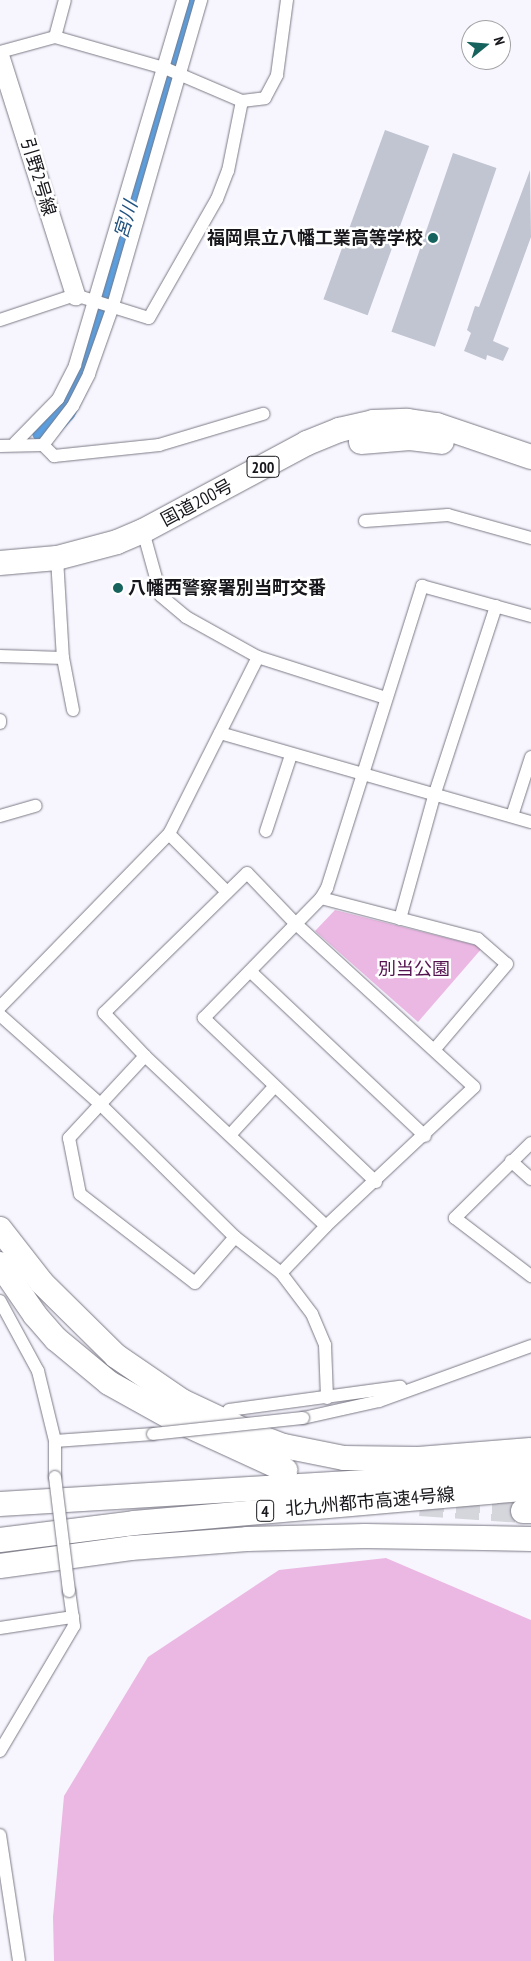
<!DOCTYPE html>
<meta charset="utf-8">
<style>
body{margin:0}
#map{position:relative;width:531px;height:1961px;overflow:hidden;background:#f7f6fe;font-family:"PT Sans Narrow","Noto Sans JP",sans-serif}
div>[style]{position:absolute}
.green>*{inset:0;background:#ebb8e3}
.river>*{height:25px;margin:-12.5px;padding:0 12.5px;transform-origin:12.5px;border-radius:12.5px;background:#5aa0e2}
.building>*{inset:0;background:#c0c5d1;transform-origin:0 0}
.highway-tunnel>*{height:24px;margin-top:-12px;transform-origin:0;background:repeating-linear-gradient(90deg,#d5d5dc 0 24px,transparent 0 36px)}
.roads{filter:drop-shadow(0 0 1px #7b7a86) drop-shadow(0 0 1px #7b7a86)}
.street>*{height:12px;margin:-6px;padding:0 6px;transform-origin:6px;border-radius:6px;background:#fff}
.secondary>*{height:19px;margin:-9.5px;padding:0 9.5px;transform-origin:9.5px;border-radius:9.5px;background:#fff}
.highway>*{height:24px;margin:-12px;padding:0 12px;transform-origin:12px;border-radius:12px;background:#fff}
.bridges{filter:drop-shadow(0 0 1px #7b7a86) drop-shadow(0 0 1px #7b7a86)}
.street-bridge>*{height:12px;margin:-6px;padding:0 6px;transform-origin:6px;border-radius:6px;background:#fff}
.dots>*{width:14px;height:14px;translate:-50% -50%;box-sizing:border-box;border:2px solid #fff;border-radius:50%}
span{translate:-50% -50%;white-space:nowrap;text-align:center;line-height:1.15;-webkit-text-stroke:5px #fff;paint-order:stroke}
.shield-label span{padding:1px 4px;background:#fff;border:1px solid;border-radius:4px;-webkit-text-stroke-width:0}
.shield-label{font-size:16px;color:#17171c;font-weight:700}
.street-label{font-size:18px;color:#17171c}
.poi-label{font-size:18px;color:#17171c;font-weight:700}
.right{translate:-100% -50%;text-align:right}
.left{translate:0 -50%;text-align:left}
.park-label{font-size:18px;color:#53114e}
.water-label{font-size:19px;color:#225380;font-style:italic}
.north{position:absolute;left:461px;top:20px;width:50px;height:50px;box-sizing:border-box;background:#fff;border:1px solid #a2a2a4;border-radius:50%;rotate:73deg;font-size:14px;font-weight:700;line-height:20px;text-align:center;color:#17171c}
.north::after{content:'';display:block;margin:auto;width:18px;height:22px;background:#15635c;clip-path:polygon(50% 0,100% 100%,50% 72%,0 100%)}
</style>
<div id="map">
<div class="green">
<i style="clip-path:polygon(335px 910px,483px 947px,418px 1022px,315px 931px)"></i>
<i style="clip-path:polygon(386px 1558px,531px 1620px,531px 1961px,54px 1961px,53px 1917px,64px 1796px,148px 1657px,279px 1570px)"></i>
</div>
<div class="river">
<i style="left:44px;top:431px;width:28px;rotate:-48deg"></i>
<i style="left:63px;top:410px;width:31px;rotate:-63deg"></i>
<i style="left:77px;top:382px;width:399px;rotate:-73.2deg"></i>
</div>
<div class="building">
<i style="left:385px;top:130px;width:47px;height:180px;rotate:20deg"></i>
<i style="left:453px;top:153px;width:46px;height:189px;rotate:19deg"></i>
<i style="clip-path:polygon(530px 170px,531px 237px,493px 341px,509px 348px,503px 361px,487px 355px,486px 360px,464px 351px,471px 333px,467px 330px,475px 306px,479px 307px)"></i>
</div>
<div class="highway-tunnel">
<i style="left:420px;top:1504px;width:103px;rotate:3.9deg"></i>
</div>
<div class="roads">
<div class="street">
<i style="left:55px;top:37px;width:116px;rotate:15.9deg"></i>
<i style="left:167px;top:69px;width:82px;rotate:23.1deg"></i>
<i style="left:242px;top:101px;width:23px;rotate:-7deg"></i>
<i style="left:265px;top:98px;width:26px;rotate:-62deg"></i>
<i style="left:277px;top:75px;width:76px;rotate:-82.4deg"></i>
<i style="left:0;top:52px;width:57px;rotate:-15.3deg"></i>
<i style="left:55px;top:37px;width:38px;rotate:-75deg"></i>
<i style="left:0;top:320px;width:79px;rotate:-18.4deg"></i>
<i style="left:75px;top:295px;width:77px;rotate:17.3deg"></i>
<i style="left:149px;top:318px;width:137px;rotate:-60.3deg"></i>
<i style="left:217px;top:199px;width:30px;rotate:-69deg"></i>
<i style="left:228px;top:171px;width:71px;rotate:-78.7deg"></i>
<i style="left:15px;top:443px;width:62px;rotate:-45.7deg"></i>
<i style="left:58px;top:399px;width:38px;rotate:-63deg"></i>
<i style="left:75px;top:365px;width:381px;rotate:-73.5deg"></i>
<i style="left:43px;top:445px;width:49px;rotate:-52.4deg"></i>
<i style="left:73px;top:406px;width:36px;rotate:-63deg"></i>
<i style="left:89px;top:374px;width:69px;rotate:-70.5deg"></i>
<i style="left:112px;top:309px;width:322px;rotate:-73.9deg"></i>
<i style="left:0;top:446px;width:43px;rotate:-1.3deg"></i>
<i style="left:43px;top:445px;width:16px;rotate:45deg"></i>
<i style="left:54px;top:456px;width:106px;rotate:-6deg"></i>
<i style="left:159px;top:445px;width:109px;rotate:-16.6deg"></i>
<i style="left:365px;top:521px;width:83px;rotate:-4.1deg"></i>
<i style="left:448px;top:515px;width:86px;rotate:15.5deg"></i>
<i style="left:143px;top:531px;width:67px;rotate:74.5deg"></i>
<i style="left:161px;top:596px;width:33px;rotate:40deg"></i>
<i style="left:186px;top:617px;width:82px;rotate:29.1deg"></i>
<i style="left:258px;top:657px;width:134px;rotate:17.8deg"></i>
<i style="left:57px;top:558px;width:100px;rotate:86.6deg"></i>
<i style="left:0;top:656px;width:63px;rotate:1.8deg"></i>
<i style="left:63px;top:658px;width:53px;rotate:79.1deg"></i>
<i style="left:0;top:720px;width:3px;rotate:90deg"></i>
<i style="left:220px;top:733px;width:323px;rotate:16deg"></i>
<i style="left:0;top:816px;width:37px;rotate:-16deg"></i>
<i style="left:512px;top:816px;width:62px;rotate:-72.1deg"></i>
<i style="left:266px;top:831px;width:80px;rotate:-71.8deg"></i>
<i style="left:169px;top:834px;width:82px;rotate:45deg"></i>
<i style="left:321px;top:898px;width:12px;rotate:-59deg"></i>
<i style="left:327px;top:888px;width:317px;rotate:-72.5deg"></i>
<i style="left:422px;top:586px;width:113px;rotate:15.4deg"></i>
<i style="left:400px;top:919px;width:128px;rotate:-74.5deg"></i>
<i style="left:434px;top:796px;width:200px;rotate:-71.9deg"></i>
<i style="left:251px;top:972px;width:239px;rotate:43.3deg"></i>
<i style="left:0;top:1007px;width:242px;rotate:-45.7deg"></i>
<i style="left:169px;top:834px;width:198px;rotate:-63.3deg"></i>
<i style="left:0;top:1015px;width:132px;rotate:41.6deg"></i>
<i style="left:99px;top:1103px;width:191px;rotate:44.6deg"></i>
<i style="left:235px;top:1237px;width:58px;rotate:38deg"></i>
<i style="left:281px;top:1273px;width:51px;rotate:52.9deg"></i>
<i style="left:312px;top:1314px;width:34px;rotate:67deg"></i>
<i style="left:325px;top:1345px;width:53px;rotate:87.8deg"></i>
<i style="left:145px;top:1056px;width:112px;rotate:132.8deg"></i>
<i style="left:69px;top:1138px;width:57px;rotate:78.9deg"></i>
<i style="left:80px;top:1194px;width:145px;rotate:37.7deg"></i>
<i style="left:195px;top:1283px;width:61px;rotate:-49deg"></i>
<i style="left:230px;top:1135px;width:65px;rotate:-47.5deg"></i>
<i style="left:531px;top:1143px;width:107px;rotate:135.4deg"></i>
<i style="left:455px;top:1218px;width:96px;rotate:37.3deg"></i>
<i style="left:511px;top:1161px;width:27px;rotate:42deg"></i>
<i style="left:376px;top:1182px;width:238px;rotate:-136.4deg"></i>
<i style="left:204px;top:1018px;width:168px;rotate:-45.7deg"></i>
<i style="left:321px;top:898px;width:162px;rotate:14.6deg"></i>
<i style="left:478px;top:939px;width:38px;rotate:41deg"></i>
<i style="left:507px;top:964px;width:111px;rotate:130.3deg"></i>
<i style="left:281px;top:1273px;width:65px;rotate:-46.2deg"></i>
<i style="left:326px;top:1226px;width:203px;rotate:-43.2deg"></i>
<i style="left:474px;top:1087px;width:243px;rotate:-137.5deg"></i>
<i style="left:295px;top:923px;width:69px;rotate:-133.8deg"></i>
<i style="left:247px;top:873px;width:200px;rotate:135.6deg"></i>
<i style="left:104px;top:1013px;width:59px;rotate:46.4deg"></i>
<i style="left:145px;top:1056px;width:248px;rotate:43.2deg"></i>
<i style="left:0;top:1301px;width:80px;rotate:61.5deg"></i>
<i style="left:38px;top:1371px;width:72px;rotate:76.3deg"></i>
<i style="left:55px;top:1441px;width:36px;rotate:90deg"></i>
<i style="left:229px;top:1410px;width:173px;rotate:-7.7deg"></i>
<i style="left:303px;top:1418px;width:78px;rotate:-12.6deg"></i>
<i style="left:379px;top:1401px;width:162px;rotate:-19.9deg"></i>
<i style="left:55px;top:1441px;width:98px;rotate:-4.1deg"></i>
<i style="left:0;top:1628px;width:74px;rotate:-8.6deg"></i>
<i style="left:0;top:1751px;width:145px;rotate:-59.4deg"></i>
<i style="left:74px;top:1626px;width:35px;rotate:-98deg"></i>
<i style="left:0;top:1835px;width:127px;rotate:81.4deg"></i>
</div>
<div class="secondary">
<i style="left:0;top:58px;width:249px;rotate:72.4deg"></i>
</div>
<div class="highway">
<i style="left:361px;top:442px;width:49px;rotate:-4.7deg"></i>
<i style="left:410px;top:438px;width:32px;rotate:7deg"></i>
<i style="left:0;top:563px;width:57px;rotate:-5deg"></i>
<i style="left:57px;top:558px;width:62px;rotate:-14.9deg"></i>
<i style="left:117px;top:542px;width:28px;rotate:-23deg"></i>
<i style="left:143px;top:531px;width:186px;rotate:-28.2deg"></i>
<i style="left:307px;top:443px;width:35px;rotate:-22deg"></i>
<i style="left:339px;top:430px;width:35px;rotate:-13deg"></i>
<i style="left:373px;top:422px;width:34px;rotate:-2deg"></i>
<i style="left:407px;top:421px;width:30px;rotate:8deg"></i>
<i style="left:437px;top:425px;width:99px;rotate:18.8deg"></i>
<i style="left:0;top:1229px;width:68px;rotate:52.1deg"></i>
<i style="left:42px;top:1283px;width:104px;rotate:44.6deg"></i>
<i style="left:116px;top:1356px;width:80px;rotate:34.3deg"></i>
<i style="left:182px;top:1401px;width:77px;rotate:25.2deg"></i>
<i style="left:252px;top:1434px;width:34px;rotate:21deg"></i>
<i style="left:284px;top:1446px;width:61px;rotate:11.3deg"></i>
<i style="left:344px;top:1458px;width:74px;rotate:0.8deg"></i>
<i style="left:418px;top:1459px;width:113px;rotate:-4.6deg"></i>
<i style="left:0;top:1264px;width:62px;rotate:55.5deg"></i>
<i style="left:35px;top:1315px;width:32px;rotate:49deg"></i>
<i style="left:56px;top:1339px;width:69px;rotate:39.7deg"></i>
<i style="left:109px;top:1383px;width:70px;rotate:29.1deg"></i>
<i style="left:170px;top:1417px;width:127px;rotate:24.7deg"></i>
<i style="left:0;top:1504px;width:532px;rotate:-3.45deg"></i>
<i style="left:523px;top:1511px;width:8px"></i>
<i style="left:0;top:1540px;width:135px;rotate:-7.2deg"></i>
<i style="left:134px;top:1523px;width:399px;rotate:-5deg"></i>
<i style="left:0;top:1566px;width:132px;rotate:-7.8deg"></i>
<i style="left:131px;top:1548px;width:116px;rotate:-4.4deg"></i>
<i style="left:247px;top:1539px;width:118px;rotate:-1.5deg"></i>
<i style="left:365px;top:1536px;width:166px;rotate:1deg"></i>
</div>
</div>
<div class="bridges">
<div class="street-bridge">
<i style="left:153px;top:1434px;width:151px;rotate:-6.1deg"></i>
<i style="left:55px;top:1477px;width:115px;rotate:83deg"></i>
</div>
</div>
<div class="dots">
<i style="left:433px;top:238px;background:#15635c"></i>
<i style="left:118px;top:588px;background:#15635c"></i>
</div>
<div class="shield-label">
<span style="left:263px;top:467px">200</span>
<span style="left:265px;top:1511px">4</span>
</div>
<div class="street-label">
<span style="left:38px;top:177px;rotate:73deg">引野2号線</span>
<span style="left:197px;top:503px;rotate:-28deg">国道200号</span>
<span style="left:370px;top:1502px;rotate:-5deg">北九州都市高速4号線</span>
</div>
<div class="poi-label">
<span class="right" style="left:423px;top:238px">福岡県立八幡工業高等学校</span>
<span class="left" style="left:128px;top:588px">八幡西警察署別当町交番</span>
</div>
<div class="park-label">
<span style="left:414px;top:969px">別当公園</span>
</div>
<div class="water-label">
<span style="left:126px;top:220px;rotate:-73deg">宮川</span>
</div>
<div class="north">N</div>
</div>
